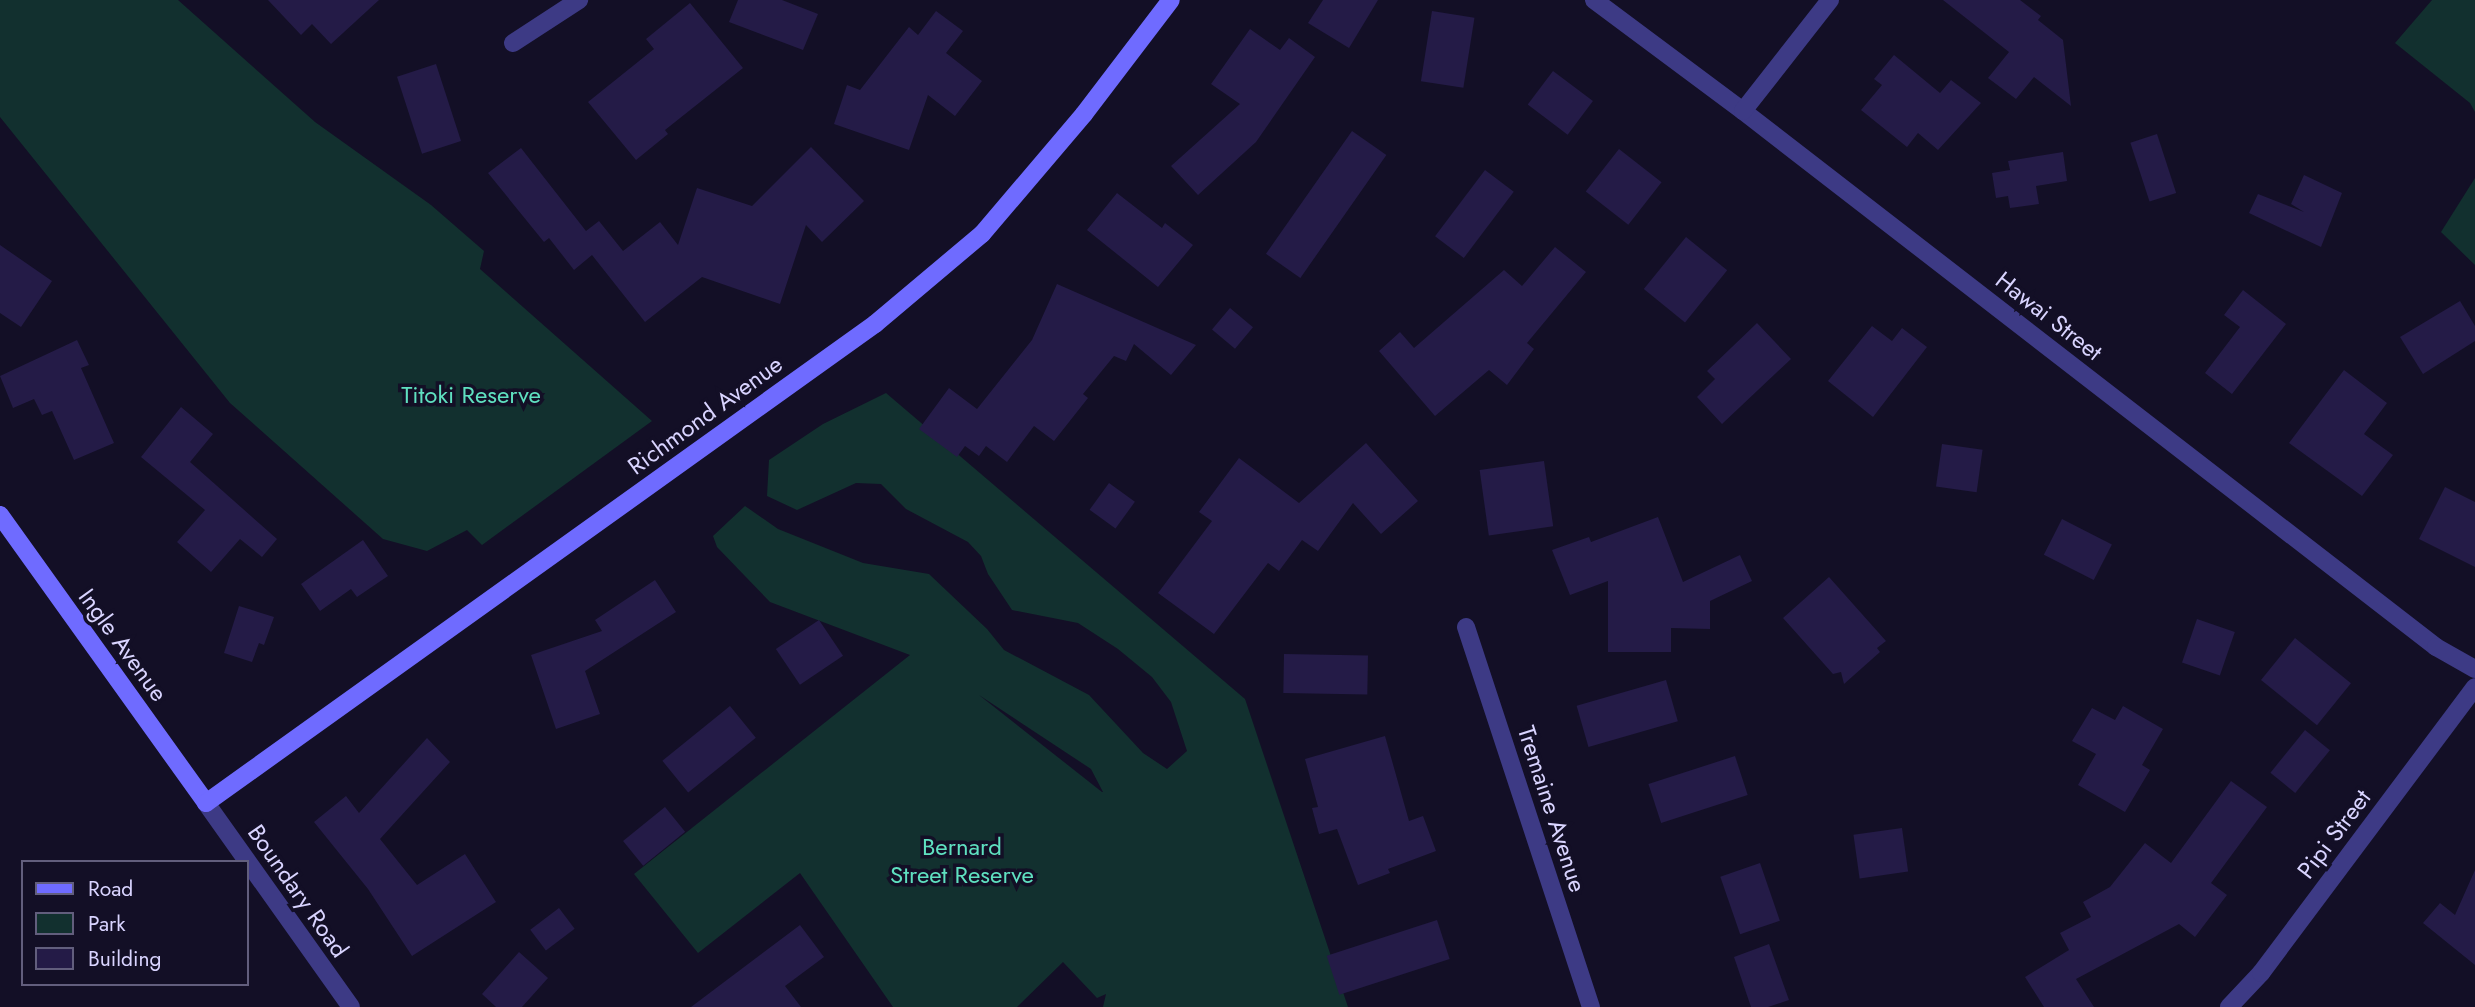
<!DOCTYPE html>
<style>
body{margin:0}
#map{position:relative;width:2475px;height:1007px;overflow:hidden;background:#130f26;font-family:Jost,sans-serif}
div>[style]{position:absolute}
.green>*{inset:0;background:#12302f}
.building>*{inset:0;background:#241b47;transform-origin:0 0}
.street>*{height:18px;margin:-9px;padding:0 9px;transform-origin:9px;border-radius:9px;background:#3d3a85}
.secondary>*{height:18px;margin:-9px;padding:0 9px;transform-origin:9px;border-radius:9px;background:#6f6bff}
span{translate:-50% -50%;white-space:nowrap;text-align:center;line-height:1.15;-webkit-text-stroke:7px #130f26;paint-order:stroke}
.street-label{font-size:24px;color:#d9d4ff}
.park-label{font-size:24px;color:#5fe0c0}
.legend{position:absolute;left:21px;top:860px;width:228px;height:126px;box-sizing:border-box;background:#130f26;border:2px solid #625e7d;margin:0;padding:9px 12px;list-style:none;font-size:21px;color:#d9d4ff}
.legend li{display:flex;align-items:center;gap:14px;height:35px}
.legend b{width:35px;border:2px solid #625e7d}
</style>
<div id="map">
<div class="green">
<i style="clip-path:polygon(0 0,178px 0,315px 122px,431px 205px,484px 251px,480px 269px,652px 421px,482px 545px,467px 530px,427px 551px,383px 539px,230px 403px,0 117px)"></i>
<i style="clip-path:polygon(2432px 0,2475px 0,2475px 112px,2470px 103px,2395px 43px)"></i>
<i style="clip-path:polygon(2475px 178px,2475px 265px,2441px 232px)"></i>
<i style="clip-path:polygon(evenodd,886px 393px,1245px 699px,1348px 1007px,1103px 1007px,1106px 994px,1097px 998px,1063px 962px,1017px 1007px,893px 1007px,800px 873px,698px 953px,634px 874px,910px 655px,770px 602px,717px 547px,713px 536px,745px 506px,778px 529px,863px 563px,929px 574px,987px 629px,1004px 650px,1089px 695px,1143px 753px,1167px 769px,1187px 751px,1171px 702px,1152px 677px,1118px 649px,1078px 623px,1012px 610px,988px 574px,981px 556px,968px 542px,906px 509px,881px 484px,856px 483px,797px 510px,767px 496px,769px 460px,823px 424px,886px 393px,979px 695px,1091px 769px,1103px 792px,1102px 792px,979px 695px)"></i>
</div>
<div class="building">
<i style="clip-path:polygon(268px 0,379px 0,331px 44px,312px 24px,301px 35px)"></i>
<i style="clip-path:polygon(738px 0,782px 0,818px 14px,803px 50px,729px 22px)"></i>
<i style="clip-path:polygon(1323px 0,1378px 0,1349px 48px,1308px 23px)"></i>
<i style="clip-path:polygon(1943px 0,2020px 0,2041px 16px,2038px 20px,2063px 40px,2071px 106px,2034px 77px,2016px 99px,1988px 78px,2009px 52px)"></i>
<i style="clip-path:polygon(690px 3px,743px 68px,665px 130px,668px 134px,636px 160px,588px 102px,654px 49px,646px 39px)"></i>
<i style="clip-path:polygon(936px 11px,963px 31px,946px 53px,982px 81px,955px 116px,928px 95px,909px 150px,834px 124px,847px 85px,860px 90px,909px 27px,918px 35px)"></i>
<i style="left:1432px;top:11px;width:43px;height:71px;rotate:9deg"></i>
<i style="clip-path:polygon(1250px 29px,1280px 50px,1289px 38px,1315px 57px,1256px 142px,1198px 195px,1171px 166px,1240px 104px,1211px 84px)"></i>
<i style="clip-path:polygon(1894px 55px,1940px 93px,1951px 80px,1981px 103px,1938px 150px,1918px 133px,1907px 147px,1861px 110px,1882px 85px,1874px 79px)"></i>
<i style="left:436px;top:64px;width:81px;height:41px;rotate:72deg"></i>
<i style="left:1553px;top:71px;width:50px;height:42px;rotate:37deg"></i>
<i style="left:1352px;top:131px;width:42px;height:150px;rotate:35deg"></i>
<i style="left:2157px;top:134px;width:62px;height:28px;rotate:72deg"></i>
<i style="clip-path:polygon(811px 147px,864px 201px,822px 242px,806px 225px,780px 304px,702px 277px,645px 322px,592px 255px,574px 270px,549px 238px,544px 242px,488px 173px,521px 148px,586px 231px,599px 221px,623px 251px,660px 222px,678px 245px,697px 188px,752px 206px)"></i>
<i style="left:1619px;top:149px;width:54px;height:54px;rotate:38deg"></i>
<i style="clip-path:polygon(2063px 152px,2067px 181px,2036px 186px,2039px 204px,2010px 208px,2008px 196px,1996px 198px,1992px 173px,2010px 170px,2008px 161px)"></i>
<i style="left:1485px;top:170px;width:36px;height:83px;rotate:37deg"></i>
<i style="clip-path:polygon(2304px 175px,2342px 193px,2321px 247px,2249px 213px,2258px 194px,2304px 212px,2291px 204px)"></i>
<i style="clip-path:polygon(1117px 193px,1162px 228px,1165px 223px,1193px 245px,1158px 287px,1087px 230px)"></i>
<i style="left:1686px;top:237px;width:53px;height:67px;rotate:39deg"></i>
<i style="clip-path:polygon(0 245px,52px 281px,21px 327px,0 313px)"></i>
<i style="clip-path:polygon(1555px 247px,1586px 272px,1527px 343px,1534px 349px,1507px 385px,1489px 370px,1435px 416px,1379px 351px,1400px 332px,1414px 348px,1504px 270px,1522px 286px)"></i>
<i style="clip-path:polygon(1057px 284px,1196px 345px,1171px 375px,1134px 344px,1126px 361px,1114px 356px,1083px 394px,1088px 398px,1054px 441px,1034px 426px,1007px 462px,986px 446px,979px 456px,965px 446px,957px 457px,919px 429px,949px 388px,977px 409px,1032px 340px)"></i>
<i style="clip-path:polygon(2243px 290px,2286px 324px,2232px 394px,2205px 373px,2240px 327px,2224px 315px)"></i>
<i style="clip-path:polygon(2460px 301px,2475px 326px,2475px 341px,2423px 374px,2400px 337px)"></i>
<i style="left:1230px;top:308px;width:30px;height:28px;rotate:40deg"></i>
<i style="clip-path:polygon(1757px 323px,1791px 359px,1722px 424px,1697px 397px,1715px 379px,1707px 371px)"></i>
<i style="clip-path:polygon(1872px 326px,1892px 341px,1902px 328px,1927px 347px,1873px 417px,1828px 381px)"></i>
<i style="clip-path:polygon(77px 340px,89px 365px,81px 368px,114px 443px,74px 460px,52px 411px,42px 415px,34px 399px,13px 408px,0 376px)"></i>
<i style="clip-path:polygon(2344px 370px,2387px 403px,2364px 434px,2393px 455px,2362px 496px,2289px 443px)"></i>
<i style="clip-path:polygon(181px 407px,213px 434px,190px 462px,277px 539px,262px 557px,240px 539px,211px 572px,177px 542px,205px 510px,141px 457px)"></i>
<i style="clip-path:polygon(1366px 443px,1418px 501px,1381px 534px,1353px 503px,1318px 551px,1302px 540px,1279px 571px,1268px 563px,1214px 634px,1158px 593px,1212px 521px,1199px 512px,1239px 458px,1299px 503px)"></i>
<i style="left:1942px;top:444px;width:41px;height:43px;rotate:8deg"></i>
<i style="left:1544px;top:461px;width:66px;height:65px;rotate:82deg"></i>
<i style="left:1109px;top:483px;width:32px;height:33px;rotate:36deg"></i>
<i style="clip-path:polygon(2445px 487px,2475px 502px,2475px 567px,2419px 539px)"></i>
<i style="clip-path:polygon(1658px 517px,1683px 582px,1740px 555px,1752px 581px,1710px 601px,1710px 629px,1671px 628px,1671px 652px,1608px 652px,1608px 581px,1570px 595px,1552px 550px,1589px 537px,1591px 542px)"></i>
<i style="left:2062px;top:519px;width:56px;height:40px;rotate:27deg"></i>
<i style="clip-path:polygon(363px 540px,388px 576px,357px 597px,351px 589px,320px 611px,301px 584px)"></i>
<i style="clip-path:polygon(1829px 577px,1886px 641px,1877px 648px,1880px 652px,1844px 684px,1841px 672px,1833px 674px,1783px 618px)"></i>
<i style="clip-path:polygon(655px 580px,676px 612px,585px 671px,600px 714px,556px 729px,531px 655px,602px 631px,595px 620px)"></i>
<i style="clip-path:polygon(239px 606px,274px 617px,264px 645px,259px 643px,252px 662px,224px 653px)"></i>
<i style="left:2197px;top:619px;width:40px;height:46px;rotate:19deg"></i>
<i style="left:819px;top:620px;width:43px;height:52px;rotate:56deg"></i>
<i style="left:2295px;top:638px;width:72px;height:54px;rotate:39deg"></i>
<i style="left:1284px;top:654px;width:84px;height:39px;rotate:1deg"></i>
<i style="left:1666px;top:680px;width:43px;height:93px;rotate:74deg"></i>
<i style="left:730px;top:706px;width:41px;height:87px;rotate:51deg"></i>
<i style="clip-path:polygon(2123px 706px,2163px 729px,2142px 765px,2150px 770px,2125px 812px,2078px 785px,2096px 754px,2072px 741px,2092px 708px,2115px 720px)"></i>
<i style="left:2305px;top:730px;width:32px;height:55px;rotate:39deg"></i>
<i style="clip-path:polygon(1385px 736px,1409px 821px,1423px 816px,1436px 851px,1388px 869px,1390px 873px,1358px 885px,1337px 829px,1319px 834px,1312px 808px,1318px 807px,1305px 759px)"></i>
<i style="clip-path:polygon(427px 738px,450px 762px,380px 839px,417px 885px,465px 854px,496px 902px,412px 956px,368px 889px,314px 822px,346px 796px,359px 813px)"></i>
<i style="left:1735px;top:756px;width:41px;height:91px;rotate:72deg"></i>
<i style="clip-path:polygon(2231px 781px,2267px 807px,2211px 883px,2227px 895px,2195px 937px,2179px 924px,2076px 979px,2094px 1007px,2044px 1007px,2025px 977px,2069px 950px,2060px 933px,2091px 917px,2083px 902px,2110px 887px,2145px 843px,2171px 863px)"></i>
<i style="left:665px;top:807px;width:32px;height:54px;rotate:51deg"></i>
<i style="left:1902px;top:828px;width:44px;height:49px;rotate:82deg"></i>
<i style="left:1760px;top:863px;width:61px;height:42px;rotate:71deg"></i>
<i style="clip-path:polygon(2475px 870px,2475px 965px,2423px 923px,2440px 903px,2455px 915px)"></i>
<i style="left:559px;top:908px;width:26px;height:36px;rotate:53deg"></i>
<i style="left:1437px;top:920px;width:41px;height:116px;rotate:72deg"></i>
<i style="clip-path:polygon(800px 925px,824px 957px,785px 986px,801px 1007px,691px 1007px)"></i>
<i style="clip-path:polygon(1769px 944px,1789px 1000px,1768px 1007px,1751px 1007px,1734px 957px)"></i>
<i style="clip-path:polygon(519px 952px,548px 978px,522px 1007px,496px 1007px,482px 994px)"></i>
</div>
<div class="street">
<i style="left:1594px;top:0;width:186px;rotate:36.7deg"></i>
<i style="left:1743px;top:111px;width:876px;rotate:37.72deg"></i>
<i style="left:2436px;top:647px;width:45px;rotate:29.4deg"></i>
<i style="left:513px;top:43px;width:79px;rotate:-33.1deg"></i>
<i style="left:1743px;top:111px;width:141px;rotate:-51.9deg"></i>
<i style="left:1466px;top:627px;width:400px;rotate:71.8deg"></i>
<i style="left:206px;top:803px;width:250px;rotate:54.6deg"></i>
<i style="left:2229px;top:1007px;width:47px;rotate:-46.7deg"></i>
<i style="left:2261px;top:973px;width:357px;rotate:-53.2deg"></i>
</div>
<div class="secondary">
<i style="left:0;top:515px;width:354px;rotate:54.4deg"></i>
<i style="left:206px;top:803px;width:823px;rotate:-35.6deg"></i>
<i style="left:875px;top:324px;width:140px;rotate:-40.1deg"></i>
<i style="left:982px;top:234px;width:157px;rotate:-49.6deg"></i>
<i style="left:1084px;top:114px;width:143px;rotate:-52.7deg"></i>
</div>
<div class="street-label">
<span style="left:2049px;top:316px;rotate:38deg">Hawai Street</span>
<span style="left:705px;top:415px;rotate:-36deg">Richmond Avenue</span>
<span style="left:123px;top:645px;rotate:54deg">Ingle Avenue</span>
<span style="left:1552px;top:809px;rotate:72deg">Tremaine Avenue</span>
<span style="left:2334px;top:834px;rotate:-53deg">Pipi Street</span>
<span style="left:298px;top:891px;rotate:55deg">Boundary Road</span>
</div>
<div class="park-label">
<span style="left:471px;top:395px">Titoki Reserve</span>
<span style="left:962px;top:861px">Bernard<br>Street Reserve</span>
</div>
<ul class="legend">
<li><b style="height:9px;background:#6f6bff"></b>Road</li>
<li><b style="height:19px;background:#12302f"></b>Park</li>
<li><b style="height:19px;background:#241b47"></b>Building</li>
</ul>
</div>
